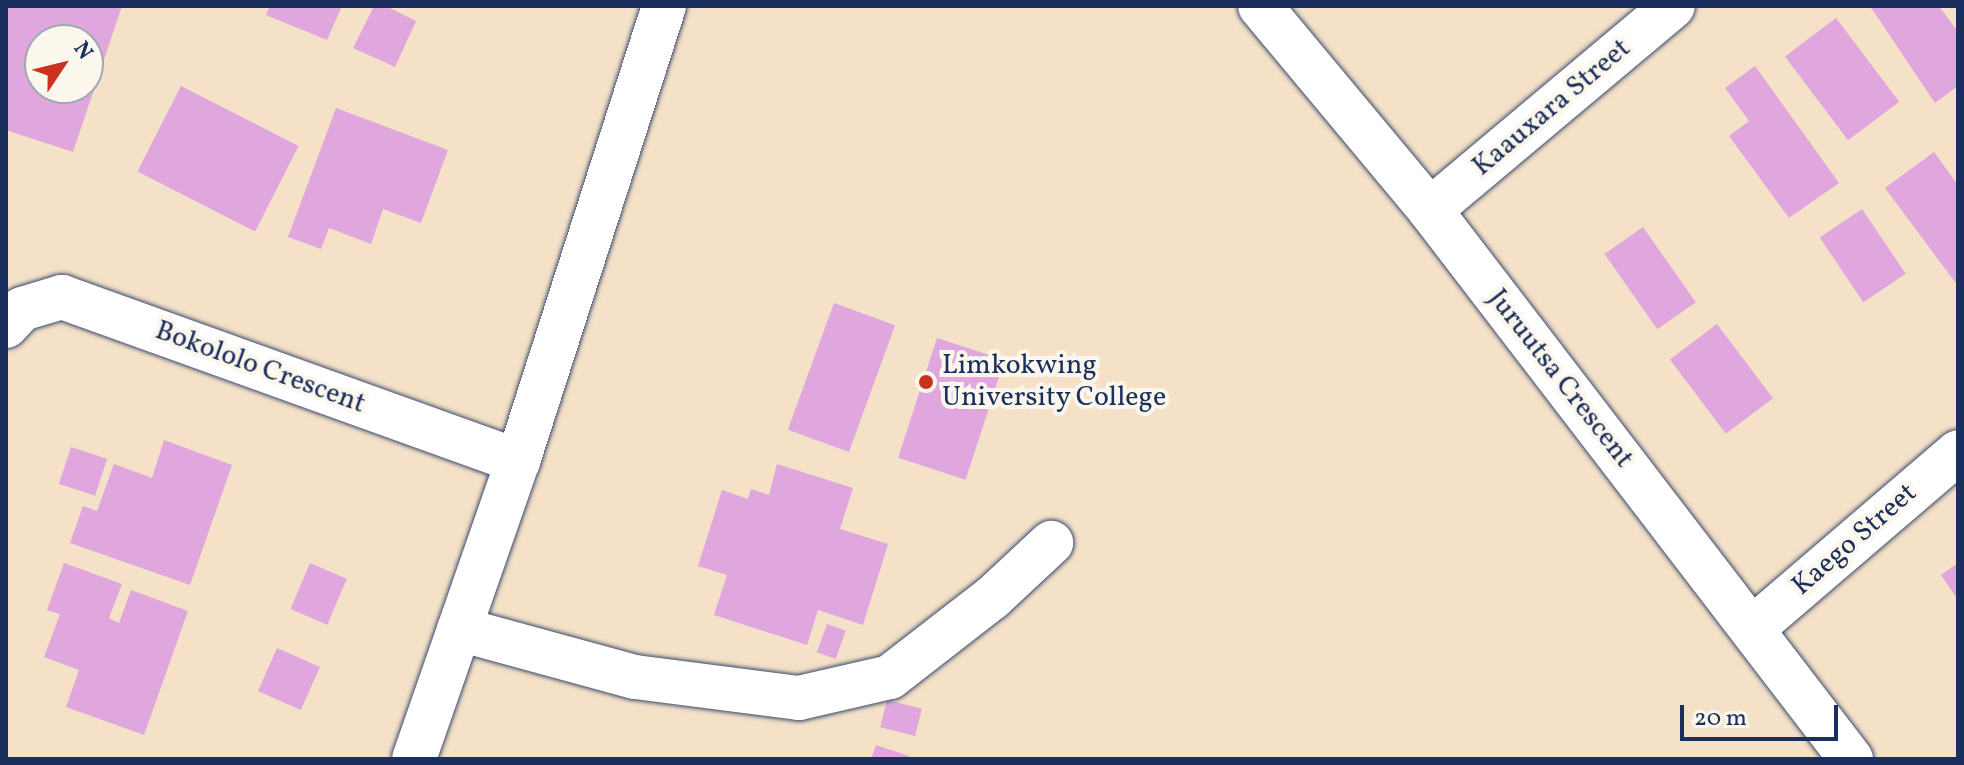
<!DOCTYPE html>
<style>
body{margin:0}
#map{position:relative;width:1964px;height:765px;overflow:hidden;background:#f4e1c7;font-family:Vollkorn,serif}
div>[style]{position:absolute}
.building>*{inset:0;background:#dfa7dd;transform-origin:0 0}
.roads{filter:drop-shadow(0 0 2px #3c4a6e) drop-shadow(0 0 2px #3c4a6e)}
.minor>*{height:44px;margin:-22px;padding:0 22px;transform-origin:22px;border-radius:22px;background:#fff}
.dots>*{width:22px;height:22px;translate:-50% -50%;box-sizing:border-box;border:4px solid #fbf7ec;border-radius:50%}
span{translate:-50% -50%;white-space:nowrap;text-align:center;line-height:1.15;-webkit-text-stroke:8px #fbf7ec;paint-order:stroke}
.street-label{font-size:28px;color:#1b2f5e}
.poi-label{font-size:28px;color:#1b2f5e}
.left{translate:0 -50%;text-align:left}
.frame{position:absolute;inset:0;border:8px solid #1b2f5e;pointer-events:none}
.north{position:absolute;left:24px;top:24px;width:80px;height:80px;box-sizing:border-box;background:#fbf7ec;border:2px solid #a1a7b3;border-radius:50%;rotate:55deg;font-size:22px;font-weight:700;line-height:32px;text-align:center;color:#1b2f5e}
.north::after{content:'';display:block;margin:auto;width:28px;height:36px;background:#c8321e;clip-path:polygon(50% 0,100% 100%,50% 72%,0 100%)}
.scale{position:absolute;left:1680px;top:705px;width:158px;height:36px;box-sizing:border-box;border:4px solid #1b2f5e;border-top:0;padding-left:10px;font-size:24px;line-height:28px;white-space:nowrap;color:#1b2f5e;-webkit-text-stroke:6px #fbf7ec;paint-order:stroke}
</style>
<div id="map">
<div class="building">
<i style="clip-path:polygon(evenodd,6px 6px,122px 6px,73px 152px,6px 130px,6px 6px,40px 40px,88px 40px,88px 88px,40px 88px,40px 40px)"></i>
<i style="clip-path:polygon(270px 6px,342px 6px,327px 40px,266px 15px)"></i>
<i style="clip-path:polygon(374px 6px,386px 6px,416px 21px,395px 67px,353px 48px)"></i>
<i style="clip-path:polygon(1870px 6px,1939px 6px,1958px 32px,1958px 86px,1935px 103px)"></i>
<i style="left:1836px;top:18px;width:105px;height:64px;rotate:53deg"></i>
<i style="clip-path:polygon(1755px 66px,1839px 183px,1789px 218px,1729px 136px,1749px 121px,1725px 88px)"></i>
<i style="left:181px;top:86px;width:132px;height:96px;rotate:27deg"></i>
<i style="clip-path:polygon(336px 108px,448px 150px,421px 223px,383px 209px,371px 244px,329px 228px,321px 249px,288px 237px)"></i>
<i style="clip-path:polygon(1934px 152px,1958px 185px,1958px 286px,1885px 188px)"></i>
<i style="left:1862px;top:209px;width:78px;height:51px;rotate:56deg"></i>
<i style="left:1643px;top:227px;width:92px;height:47px;rotate:55deg"></i>
<i style="left:834px;top:303px;width:65px;height:135px;rotate:20deg"></i>
<i style="left:1717px;top:324px;width:93px;height:59px;rotate:53deg"></i>
<i style="left:937px;top:338px;width:71px;height:126px;rotate:18deg"></i>
<i style="clip-path:polygon(164px 440px,232px 465px,190px 585px,70px 543px,83px 506px,97px 511px,114px 464px,152px 478px)"></i>
<i style="left:71px;top:447px;width:38px;height:39px;rotate:18deg"></i>
<i style="clip-path:polygon(777px 464px,853px 488px,840px 529px,888px 544px,863px 625px,818px 610px,807px 645px,714px 615px,727px 575px,698px 566px,722px 490px,748px 499px,751px 489px,769px 495px)"></i>
<i style="clip-path:polygon(64px 563px,122px 584px,109px 618px,119px 623px,131px 590px,188px 611px,144px 735px,66px 707px,79px 670px,44px 657px,60px 614px,47px 610px)"></i>
<i style="left:310px;top:563px;width:40px;height:50px;rotate:23deg"></i>
<i style="clip-path:polygon(1958px 563px,1958px 600px,1941px 575px)"></i>
<i style="left:827px;top:624px;width:20px;height:30px;rotate:20deg"></i>
<i style="left:277px;top:648px;width:47px;height:47px;rotate:24deg"></i>
<i style="left:887px;top:700px;width:36px;height:28px;rotate:14deg"></i>
<i style="clip-path:polygon(876px 745px,909px 756px,908px 759px,871px 759px)"></i>
</div>
<div class="roads">
<div class="minor">
<i style="left:1260px;top:6px;width:266px;rotate:50.2deg"></i>
<i style="left:1430px;top:210px;width:692px;rotate:52.52deg"></i>
<i style="left:1430px;top:210px;width:317px;rotate:-40deg"></i>
<i style="left:6px;top:326px;width:23px;rotate:-47deg"></i>
<i style="left:22px;top:309px;width:42px;rotate:-16.7deg"></i>
<i style="left:62px;top:297px;width:485px;rotate:19.8deg"></i>
<i style="left:1753px;top:628px;width:270px;rotate:-40.6deg"></i>
<i style="left:459px;top:629px;width:182px;rotate:15.3deg"></i>
<i style="left:635px;top:677px;width:165px;rotate:7.3deg"></i>
<i style="left:799px;top:698px;width:93px;rotate:-13deg"></i>
<i style="left:890px;top:677px;width:129px;rotate:-37.8deg"></i>
<i style="left:992px;top:598px;width:81px;rotate:-43deg"></i>
<i style="left:414px;top:759px;width:316px;rotate:-70.8deg"></i>
<i style="left:518px;top:461px;width:478px;rotate:-72.2deg"></i>
</div>
</div>
<div class="dots">
<i style="left:926px;top:382px;background:#c8321e"></i>
</div>
<div class="street-label">
<span style="left:1552px;top:108px;rotate:-40deg">Kaauxara Street</span>
<span style="left:260px;top:368px;rotate:20deg">Bokololo Crescent</span>
<span style="left:1560px;top:379px;rotate:52deg">Juruutsa Crescent</span>
<span style="left:1855px;top:540px;rotate:-41deg">Kaego Street</span>
</div>
<div class="poi-label">
<span class="left" style="left:942px;top:382px">Limkokwing<br>University College</span>
</div>
<div class="frame"></div>
<div class="north">N</div>
<div class="scale">20 m</div>
</div>
